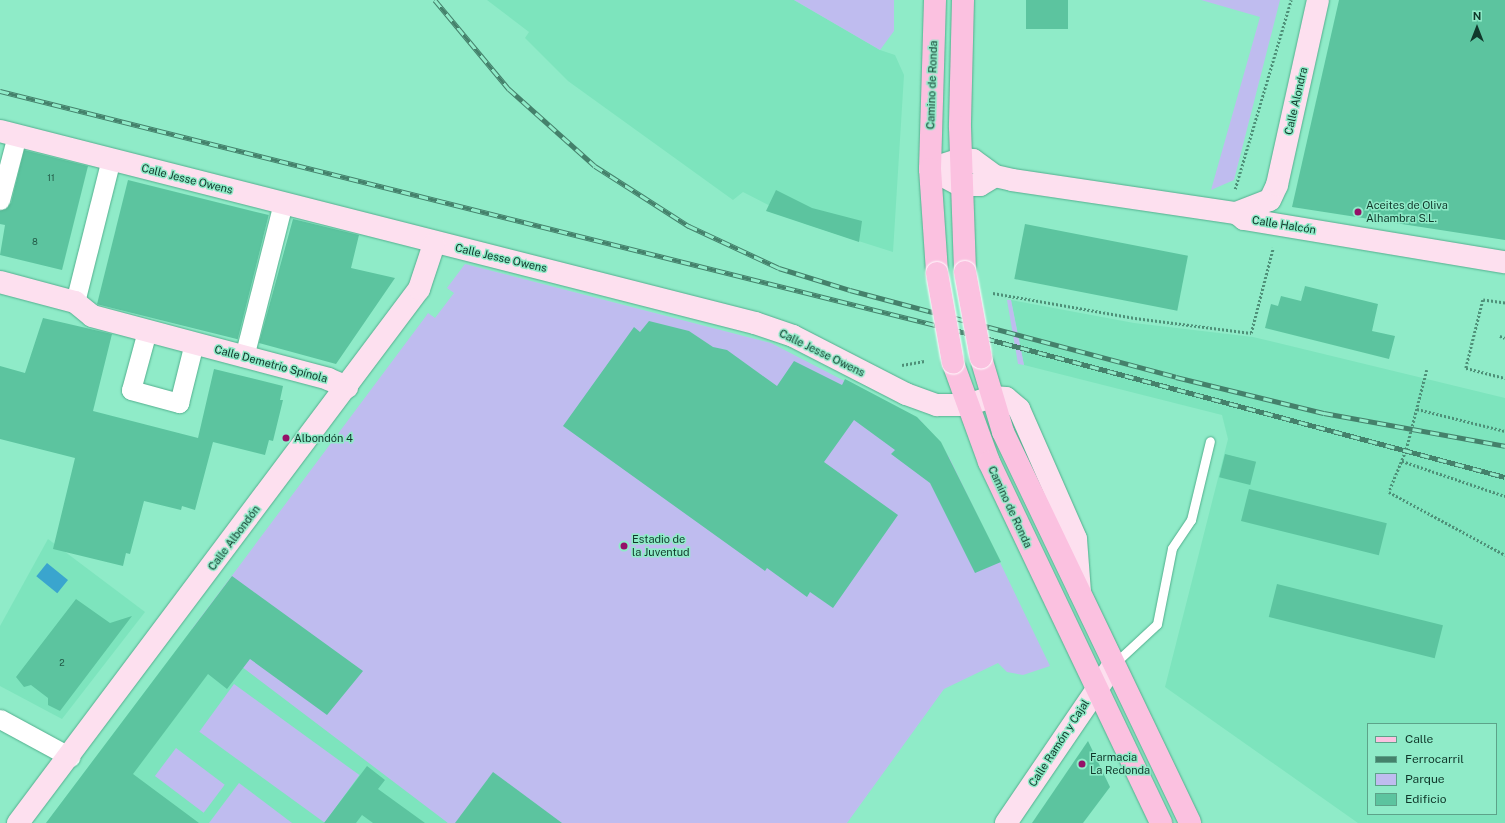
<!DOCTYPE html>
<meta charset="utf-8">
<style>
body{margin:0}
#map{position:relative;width:1505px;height:823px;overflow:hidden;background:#8febc8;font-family:"Public Sans",sans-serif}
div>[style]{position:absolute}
.built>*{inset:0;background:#7de4bd}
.green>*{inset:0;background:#bfbcef;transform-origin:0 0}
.water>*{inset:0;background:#3aa5ce;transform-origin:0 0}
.building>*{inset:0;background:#5cc49f;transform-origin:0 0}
.path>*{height:2.5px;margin-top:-1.25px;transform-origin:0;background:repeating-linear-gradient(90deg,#4e9078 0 2px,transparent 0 4px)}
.roads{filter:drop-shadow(0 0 1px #53af8e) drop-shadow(0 0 1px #53af8e)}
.lane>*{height:9px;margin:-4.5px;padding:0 4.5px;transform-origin:4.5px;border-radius:4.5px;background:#fff}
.street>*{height:19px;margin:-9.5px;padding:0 9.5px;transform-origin:9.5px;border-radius:9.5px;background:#fff}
.secondary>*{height:22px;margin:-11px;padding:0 11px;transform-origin:11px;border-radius:11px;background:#fde0ef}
.primary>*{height:22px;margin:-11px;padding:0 11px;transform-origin:11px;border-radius:11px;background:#fbc1e0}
.rail>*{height:4.5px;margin-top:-2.25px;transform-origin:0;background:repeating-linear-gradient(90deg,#8febc8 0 9px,#44816b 0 18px);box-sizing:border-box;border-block:1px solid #44816b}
.bridges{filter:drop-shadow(0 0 1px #fff) drop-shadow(0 0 1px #fff)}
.primary-bridge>*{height:22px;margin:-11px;padding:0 11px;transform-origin:11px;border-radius:11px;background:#fbc1e0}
.dots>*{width:11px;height:11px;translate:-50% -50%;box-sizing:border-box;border:2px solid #8febc8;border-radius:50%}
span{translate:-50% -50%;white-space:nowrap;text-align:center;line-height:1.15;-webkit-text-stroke:3px #8febc8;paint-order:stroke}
.number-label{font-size:9px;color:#235b48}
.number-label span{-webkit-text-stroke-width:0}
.street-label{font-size:11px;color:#10382b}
.poi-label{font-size:11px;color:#10382b}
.left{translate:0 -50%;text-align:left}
.legend{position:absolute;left:1367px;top:723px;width:130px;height:92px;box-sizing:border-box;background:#8febc8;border:1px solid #5ca389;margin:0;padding:5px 7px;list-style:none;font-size:12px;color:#10382b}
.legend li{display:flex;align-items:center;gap:8px;height:20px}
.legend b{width:20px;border:1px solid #5ca389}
.north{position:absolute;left:1457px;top:8px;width:40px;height:40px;-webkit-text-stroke:3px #8febc8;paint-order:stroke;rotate:0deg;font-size:11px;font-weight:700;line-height:16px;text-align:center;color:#10382b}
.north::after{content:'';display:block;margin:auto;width:14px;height:18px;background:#10382b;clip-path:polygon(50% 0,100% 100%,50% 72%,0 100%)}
</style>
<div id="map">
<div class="built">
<i style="clip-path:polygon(487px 0,794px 0,880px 50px,895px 55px,904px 75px,893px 252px,805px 224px,743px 192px,733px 200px,568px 81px,525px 38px,529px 32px)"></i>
<i style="clip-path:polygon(evenodd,1011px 300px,1134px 323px,1253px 337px,1505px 398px,1505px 823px,1358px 823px,1165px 687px,1228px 439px,1222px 415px,1024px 365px,1011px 300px,1368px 724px,1496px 724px,1496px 814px,1368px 814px,1368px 724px)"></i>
<i style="clip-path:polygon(48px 539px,145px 612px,62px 719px,0 686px,0 626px)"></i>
<i style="clip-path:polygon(192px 629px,416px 796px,448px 823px,46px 823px)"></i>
</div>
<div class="green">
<i style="clip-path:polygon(794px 0,894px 0,894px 31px,880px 50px)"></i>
<i style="clip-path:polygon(1201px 0,1280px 0,1234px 180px,1211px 190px,1260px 17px)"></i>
<i style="clip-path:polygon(465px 264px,771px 343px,920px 420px,949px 457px,1050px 666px,1023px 675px,1007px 672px,998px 663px,944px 689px,847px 823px,448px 823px,192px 629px,426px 316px,428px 313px,435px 318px,454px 293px,447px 288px)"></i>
<i style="clip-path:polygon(1007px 300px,1011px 300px,1024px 365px,1018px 364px)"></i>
<i style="left:234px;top:684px;width:155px;height:59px;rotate:36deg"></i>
<i style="left:176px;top:748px;width:61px;height:35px;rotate:37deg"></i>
<i style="clip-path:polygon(239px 783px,292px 823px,209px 823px)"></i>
</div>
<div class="water">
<i style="left:47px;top:563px;width:27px;height:17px;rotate:39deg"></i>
</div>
<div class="building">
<i style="left:1026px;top:0;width:42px;height:29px"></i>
<i style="clip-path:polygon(1339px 0,1505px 0,1505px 240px,1292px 207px)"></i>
<i style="clip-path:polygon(24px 150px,88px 166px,62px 270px,0 255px,5px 225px,0 224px,0 211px,11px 203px)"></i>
<i style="left:128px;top:180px;width:145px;height:128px;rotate:14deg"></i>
<i style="clip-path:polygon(776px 190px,812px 208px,862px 221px,859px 242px,766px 211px)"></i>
<i style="clip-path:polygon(293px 219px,359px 235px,351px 268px,395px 278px,336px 364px,259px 343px)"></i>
<i style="left:1025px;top:224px;width:166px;height:56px;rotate:11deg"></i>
<i style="clip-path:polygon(1305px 286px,1378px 304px,1372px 331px,1395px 336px,1389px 359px,1265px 328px,1271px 304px,1278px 306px,1281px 296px,1301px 301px)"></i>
<i style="clip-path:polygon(43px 318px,112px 334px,93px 411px,198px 438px,214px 369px,283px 386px,280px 400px,283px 400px,273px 441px,269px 440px,265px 455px,213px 442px,195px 510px,182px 506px,181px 510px,144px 501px,130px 554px,126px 553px,123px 566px,53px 549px,75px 458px,0 439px,0 366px,25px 373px)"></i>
<i style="clip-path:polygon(649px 321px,689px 331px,713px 347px,727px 350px,777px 386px,794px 361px,842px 385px,845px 379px,917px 417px,941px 442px,1001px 562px,975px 573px,930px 483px,891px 454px,895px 450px,854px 420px,824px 462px,898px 515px,833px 608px,810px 592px,807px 597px,767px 568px,765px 571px,563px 426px,634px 327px,640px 332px)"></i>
<i style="left:1225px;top:454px;width:32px;height:24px;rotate:14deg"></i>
<i style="left:1249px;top:489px;width:142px;height:33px;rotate:14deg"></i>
<i style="clip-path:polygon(232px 576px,363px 671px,327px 715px,250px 659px,227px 689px,208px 674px,133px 774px,199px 823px,46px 823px)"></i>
<i style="left:1277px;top:584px;width:171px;height:34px;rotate:14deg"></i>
<i style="clip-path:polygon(76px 599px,110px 623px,132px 616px,60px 711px,48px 705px,48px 698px,31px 685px,24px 687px,16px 677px)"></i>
<i style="clip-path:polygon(1088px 741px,1110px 787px,1083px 823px,1032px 823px)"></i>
<i style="clip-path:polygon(367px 766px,385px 780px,378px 789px,425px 823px,373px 823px,362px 815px,356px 823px,324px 823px)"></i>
<i style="clip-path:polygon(493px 772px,562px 823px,455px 823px)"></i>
</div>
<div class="path">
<i style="left:1235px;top:189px;width:197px;rotate:-73.5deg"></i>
<i style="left:993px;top:293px;width:144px;rotate:10deg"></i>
<i style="left:1135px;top:318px;width:117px;rotate:7.4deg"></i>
<i style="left:1251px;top:333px;width:88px;rotate:-75.5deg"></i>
<i style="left:1505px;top:303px;width:22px;rotate:-172deg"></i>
<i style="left:1483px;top:300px;width:70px;rotate:104deg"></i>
<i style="left:1466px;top:368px;width:40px;rotate:14.4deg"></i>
<i style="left:1500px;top:336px;width:5px;rotate:22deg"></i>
<i style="left:902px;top:365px;width:23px;rotate:-10deg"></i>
<i style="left:1427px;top:370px;width:84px;rotate:104.5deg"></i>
<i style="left:1406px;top:451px;width:44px;rotate:112.5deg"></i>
<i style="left:1389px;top:492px;width:132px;rotate:28.5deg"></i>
<i style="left:1417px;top:409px;width:91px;rotate:14deg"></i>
<i style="left:1402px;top:461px;width:109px;rotate:18.8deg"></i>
</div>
<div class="roads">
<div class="lane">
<i style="left:1115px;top:663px;width:57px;rotate:-42.9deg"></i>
<i style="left:1157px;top:624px;width:77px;rotate:-78.8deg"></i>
<i style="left:1172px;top:548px;width:34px;rotate:-56deg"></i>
<i style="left:1191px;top:520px;width:81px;rotate:-76.5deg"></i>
</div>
<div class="street">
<i style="left:0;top:200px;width:67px;rotate:-75.3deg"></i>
<i style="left:75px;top:302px;width:147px;rotate:-75.9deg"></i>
<i style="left:147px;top:331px;width:61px;rotate:105.2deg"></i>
<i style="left:131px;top:390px;width:50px;rotate:15.2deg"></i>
<i style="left:179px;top:403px;width:62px;rotate:-76deg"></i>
<i style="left:244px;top:357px;width:159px;rotate:-75.8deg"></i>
<i style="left:0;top:719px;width:80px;rotate:28.5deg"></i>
</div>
<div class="secondary">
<i style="left:0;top:131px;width:779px;rotate:14.27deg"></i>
<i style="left:755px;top:323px;width:40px;rotate:18.9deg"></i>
<i style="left:793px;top:336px;width:127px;rotate:27.2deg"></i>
<i style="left:906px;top:394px;width:33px;rotate:20deg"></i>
<i style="left:937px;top:405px;width:30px"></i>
<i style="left:967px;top:405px;width:26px;rotate:-18deg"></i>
<i style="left:992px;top:397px;width:14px;rotate:4deg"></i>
<i style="left:1006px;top:398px;width:17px;rotate:40deg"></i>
<i style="left:1019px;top:409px;width:142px;rotate:66.3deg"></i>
<i style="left:1076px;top:539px;width:53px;rotate:85.7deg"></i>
<i style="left:930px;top:169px;width:32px;rotate:-18deg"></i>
<i style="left:960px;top:159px;width:13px;rotate:4deg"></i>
<i style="left:973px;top:160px;width:27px;rotate:36deg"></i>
<i style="left:995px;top:176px;width:17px;rotate:13deg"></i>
<i style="left:1012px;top:180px;width:226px;rotate:8.4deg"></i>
<i style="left:1236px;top:213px;width:10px;rotate:37deg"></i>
<i style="left:1244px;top:219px;width:265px;rotate:9.4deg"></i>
<i style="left:930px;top:169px;width:34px;rotate:28deg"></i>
<i style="left:960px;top:185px;width:20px"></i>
<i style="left:980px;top:185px;width:17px;rotate:-31deg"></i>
<i style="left:1236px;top:213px;width:36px;rotate:-21deg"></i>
<i style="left:1270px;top:200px;width:17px;rotate:-65deg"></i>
<i style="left:1277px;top:185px;width:189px;rotate:-77.5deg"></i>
<i style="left:0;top:282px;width:78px;rotate:14.9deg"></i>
<i style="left:75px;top:302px;width:22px;rotate:39deg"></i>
<i style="left:92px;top:316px;width:244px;rotate:14.9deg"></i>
<i style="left:328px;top:379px;width:21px;rotate:23deg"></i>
<i style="left:18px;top:823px;width:668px;rotate:-53.1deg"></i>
<i style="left:419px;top:289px;width:47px;rotate:-71.6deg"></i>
<i style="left:1006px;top:823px;width:192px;rotate:-55.8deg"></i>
</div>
<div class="primary">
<i style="left:935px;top:0;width:169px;rotate:91.7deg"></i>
<i style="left:930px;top:169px;width:104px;rotate:86.1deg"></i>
<i style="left:963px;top:0;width:127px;rotate:91.4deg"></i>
<i style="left:960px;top:127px;width:145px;rotate:88deg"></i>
<i style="left:981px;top:358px;width:77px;rotate:73.4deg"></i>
<i style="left:1003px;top:432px;width:433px;rotate:64.4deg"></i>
<i style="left:953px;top:363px;width:105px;rotate:70deg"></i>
<i style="left:989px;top:462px;width:400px;rotate:64.5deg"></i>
</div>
</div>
<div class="rail">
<i style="left:435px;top:0;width:116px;rotate:50.3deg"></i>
<i style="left:509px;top:89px;width:115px;rotate:41.8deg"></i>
<i style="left:595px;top:166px;width:112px;rotate:32.6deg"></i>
<i style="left:689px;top:226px;width:99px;rotate:25deg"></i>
<i style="left:779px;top:268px;width:74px;rotate:17.2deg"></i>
<i style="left:850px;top:290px;width:337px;rotate:14.9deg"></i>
<i style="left:1176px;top:377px;width:152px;rotate:13.7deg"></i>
<i style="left:1324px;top:413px;width:184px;rotate:10.3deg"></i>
<i style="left:0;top:91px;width:980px;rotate:14.05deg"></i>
<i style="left:951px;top:329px;width:573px;rotate:14.96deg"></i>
</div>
<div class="bridges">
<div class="primary-bridge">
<i style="left:965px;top:272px;width:87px;rotate:79.5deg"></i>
<i style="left:937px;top:273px;width:91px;rotate:79.9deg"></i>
</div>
</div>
<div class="dots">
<i style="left:1358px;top:212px;background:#951068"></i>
<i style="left:286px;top:438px;background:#951068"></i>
<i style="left:624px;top:546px;background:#951068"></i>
<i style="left:1082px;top:764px;background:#951068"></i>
</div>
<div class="number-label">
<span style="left:51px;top:178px">11</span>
<span style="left:35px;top:242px">8</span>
<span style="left:62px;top:663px">2</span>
</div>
<div class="street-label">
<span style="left:932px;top:85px;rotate:-88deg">Camino de Ronda</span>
<span style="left:1296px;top:101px;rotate:-77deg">Calle Alondra</span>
<span style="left:187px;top:179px;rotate:14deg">Calle Jesse Owens</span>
<span style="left:1284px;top:225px;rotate:9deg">Calle Halcón</span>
<span style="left:501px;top:258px;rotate:13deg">Calle Jesse Owens</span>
<span style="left:822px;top:353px;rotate:26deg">Calle Jesse Owens</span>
<span style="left:271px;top:364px;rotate:15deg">Calle Demetrio Spínola</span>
<span style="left:1010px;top:507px;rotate:65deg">Camino de Ronda</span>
<span style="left:234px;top:538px;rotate:-53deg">Calle Albondón</span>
<span style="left:1059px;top:743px;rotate:-57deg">Calle Ramón y Cajal</span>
</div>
<div class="poi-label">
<span class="left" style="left:1366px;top:212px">Aceites de Oliva<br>Alhambra S.L.</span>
<span class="left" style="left:294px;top:438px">Albondón 4</span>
<span class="left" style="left:632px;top:546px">Estadio de<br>la Juventud</span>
<span class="left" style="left:1090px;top:764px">Farmacia<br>La Redonda</span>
</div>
<ul class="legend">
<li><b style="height:5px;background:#fbc1e0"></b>Calle</li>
<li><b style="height:5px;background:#44816b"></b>Ferrocarril</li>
<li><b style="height:11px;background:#bfbcef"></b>Parque</li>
<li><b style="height:11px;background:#5cc49f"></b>Edificio</li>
</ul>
<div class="north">N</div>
</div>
